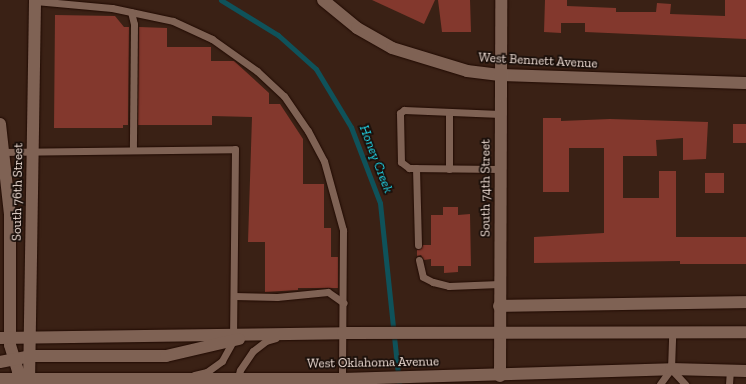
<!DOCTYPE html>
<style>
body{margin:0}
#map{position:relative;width:746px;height:384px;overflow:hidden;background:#3a2115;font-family:"Zilla Slab",serif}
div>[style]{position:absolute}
.stream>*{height:5px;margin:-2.5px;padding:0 2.5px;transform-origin:2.5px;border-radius:2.5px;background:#0f525a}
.building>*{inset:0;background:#83382d;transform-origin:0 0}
.roads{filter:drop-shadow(0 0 1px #200a02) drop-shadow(0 0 1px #200a02)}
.lane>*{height:7px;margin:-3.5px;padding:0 3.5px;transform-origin:3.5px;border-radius:3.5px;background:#7f6254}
.street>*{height:12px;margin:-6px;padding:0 6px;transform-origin:6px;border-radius:6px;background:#7f6254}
.secondary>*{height:12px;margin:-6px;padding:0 6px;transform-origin:6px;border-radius:6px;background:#7f6254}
span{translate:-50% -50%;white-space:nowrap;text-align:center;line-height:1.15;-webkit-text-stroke:3.5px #190e09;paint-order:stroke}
.street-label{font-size:13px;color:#efded6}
.water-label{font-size:14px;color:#21dbef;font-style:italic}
</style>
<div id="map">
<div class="stream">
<i style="left:221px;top:0;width:67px;rotate:31.6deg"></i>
<i style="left:278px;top:35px;width:51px;rotate:41.8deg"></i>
<i style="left:316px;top:69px;width:68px;rotate:58.9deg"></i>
<i style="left:351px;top:127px;width:81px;rotate:69.1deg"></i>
<i style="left:380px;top:203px;width:182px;rotate:84deg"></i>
</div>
<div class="building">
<i style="clip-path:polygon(372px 0,435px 0,424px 24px)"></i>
<i style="clip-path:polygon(438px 0,470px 0,471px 32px,442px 32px)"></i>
<i style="clip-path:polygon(545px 0,567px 0,567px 6px,616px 8px,616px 12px,656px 12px,657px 3px,671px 4px,670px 14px,725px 16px,725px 0,746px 0,746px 39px,585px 32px,585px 23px,561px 23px,561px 33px,544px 32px)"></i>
<i style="clip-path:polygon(55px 15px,115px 16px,124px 27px,129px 27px,128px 125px,123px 125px,123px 128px,54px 128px)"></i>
<i style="clip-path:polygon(139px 27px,167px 28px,167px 47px,211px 47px,211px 61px,234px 61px,269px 93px,269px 104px,280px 104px,303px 139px,303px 184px,324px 184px,324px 228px,331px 228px,331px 257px,338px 257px,338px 288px,298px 288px,298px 290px,265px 292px,265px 242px,248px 242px,252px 117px,212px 116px,212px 125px,138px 125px)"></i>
<i style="clip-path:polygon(543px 118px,561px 118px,561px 121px,610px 119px,708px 122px,706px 159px,683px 160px,683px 138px,656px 140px,657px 156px,623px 156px,623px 198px,659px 198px,659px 171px,676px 171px,676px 237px,746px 237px,746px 264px,680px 264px,680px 261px,534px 263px,534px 237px,604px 233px,604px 148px,569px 148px,569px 192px,543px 192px)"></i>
<i style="left:733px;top:124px;width:13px;height:19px"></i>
<i style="left:705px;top:173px;width:19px;height:20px"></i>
<i style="clip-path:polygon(443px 207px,458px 207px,458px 215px,470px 214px,471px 266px,458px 266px,458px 272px,444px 273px,444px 266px,431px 266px,431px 259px,424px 260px,421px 255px,417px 256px,417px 250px,421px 249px,423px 245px,431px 245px,431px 215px,443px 215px)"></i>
</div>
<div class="roads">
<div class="lane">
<i style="left:35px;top:1px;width:77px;rotate:5.2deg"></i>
<i style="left:112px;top:8px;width:62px;rotate:12deg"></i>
<i style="left:173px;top:21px;width:43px;rotate:24.8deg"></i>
<i style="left:212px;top:39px;width:55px;rotate:35.4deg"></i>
<i style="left:257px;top:71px;width:37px;rotate:43deg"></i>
<i style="left:284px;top:96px;width:42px;rotate:55.6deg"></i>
<i style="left:308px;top:131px;width:34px;rotate:62deg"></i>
<i style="left:324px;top:161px;width:72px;rotate:74.6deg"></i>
<i style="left:343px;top:230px;width:149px;rotate:90.4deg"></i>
<i style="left:131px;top:12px;width:12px;rotate:76deg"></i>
<i style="left:134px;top:24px;width:126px;rotate:90.5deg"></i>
<i style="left:449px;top:112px;width:57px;rotate:90deg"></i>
<i style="left:0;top:152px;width:235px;rotate:-0.7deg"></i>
<i style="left:235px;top:149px;width:192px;rotate:90.6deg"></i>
<i style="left:233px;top:341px;width:23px;rotate:119deg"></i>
<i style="left:222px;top:361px;width:19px;rotate:144deg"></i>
<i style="left:207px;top:372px;width:13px;rotate:167deg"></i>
<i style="left:416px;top:168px;width:77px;rotate:88.5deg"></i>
<i style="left:500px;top:169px;width:91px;rotate:-179.4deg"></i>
<i style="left:409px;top:168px;width:10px;rotate:-143deg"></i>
<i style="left:401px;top:162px;width:49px;rotate:-91.2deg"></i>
<i style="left:400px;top:113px;width:5px;rotate:-37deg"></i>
<i style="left:404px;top:110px;width:96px;rotate:2.4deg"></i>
<i style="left:419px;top:260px;width:17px;rotate:77deg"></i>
<i style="left:423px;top:277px;width:11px;rotate:27deg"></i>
<i style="left:433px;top:282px;width:16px;rotate:14deg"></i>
<i style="left:449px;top:286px;width:50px;rotate:-2.3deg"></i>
<i style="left:234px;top:296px;width:43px;rotate:1.3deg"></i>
<i style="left:277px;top:297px;width:51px;rotate:-5.6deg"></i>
<i style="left:328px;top:292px;width:19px;rotate:35deg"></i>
<i style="left:671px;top:369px;width:21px;rotate:47deg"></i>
<i style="left:237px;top:381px;width:11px;rotate:-75deg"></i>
<i style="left:240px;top:370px;width:23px;rotate:-56deg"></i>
<i style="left:253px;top:351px;width:16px;rotate:-38deg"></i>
<i style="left:266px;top:341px;width:10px;rotate:-17deg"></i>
<i style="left:660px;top:384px;width:19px;rotate:-54deg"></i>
<i style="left:671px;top:369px;width:36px;rotate:-88deg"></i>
<i style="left:729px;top:384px;width:13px;rotate:-86deg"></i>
</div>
<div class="street">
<i style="left:323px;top:0;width:44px;rotate:39.5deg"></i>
<i style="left:357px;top:28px;width:40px;rotate:29.7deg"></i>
<i style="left:392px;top:48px;width:78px;rotate:17deg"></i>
<i style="left:467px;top:71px;width:33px;rotate:7deg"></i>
<i style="left:500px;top:75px;width:246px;rotate:1.9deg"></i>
<i style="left:499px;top:306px;width:247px;rotate:-0.9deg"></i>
<i style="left:500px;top:376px;width:376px;rotate:-89.8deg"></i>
</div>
<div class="secondary">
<i style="left:0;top:124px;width:91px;rotate:83.7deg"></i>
<i style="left:10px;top:214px;width:131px;rotate:90deg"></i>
<i style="left:10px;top:345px;width:28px;rotate:73deg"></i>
<i style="left:18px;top:372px;width:13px;rotate:32deg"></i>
<i style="left:0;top:338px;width:343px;rotate:-0.8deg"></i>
<i style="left:343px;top:333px;width:403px;rotate:-0.1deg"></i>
<i style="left:0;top:362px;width:31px;rotate:-11deg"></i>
<i style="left:30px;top:356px;width:136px"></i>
<i style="left:166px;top:356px;width:75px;rotate:-13.1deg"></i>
<i style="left:0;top:379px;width:342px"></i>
<i style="left:342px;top:379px;width:329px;rotate:-1.7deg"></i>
<i style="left:671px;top:369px;width:75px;rotate:1.5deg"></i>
<i style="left:29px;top:384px;width:384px;rotate:-89.1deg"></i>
</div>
</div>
<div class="street-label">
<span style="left:538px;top:61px;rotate:3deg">West Bennett Avenue</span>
<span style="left:486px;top:188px;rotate:-90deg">South 74th Street</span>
<span style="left:18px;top:192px;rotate:-89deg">South 76th Street</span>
<span style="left:373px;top:363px;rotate:-1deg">West Oklahoma Avenue</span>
</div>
<div class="water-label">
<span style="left:376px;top:159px;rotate:69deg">Honey Creek</span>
</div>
</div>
